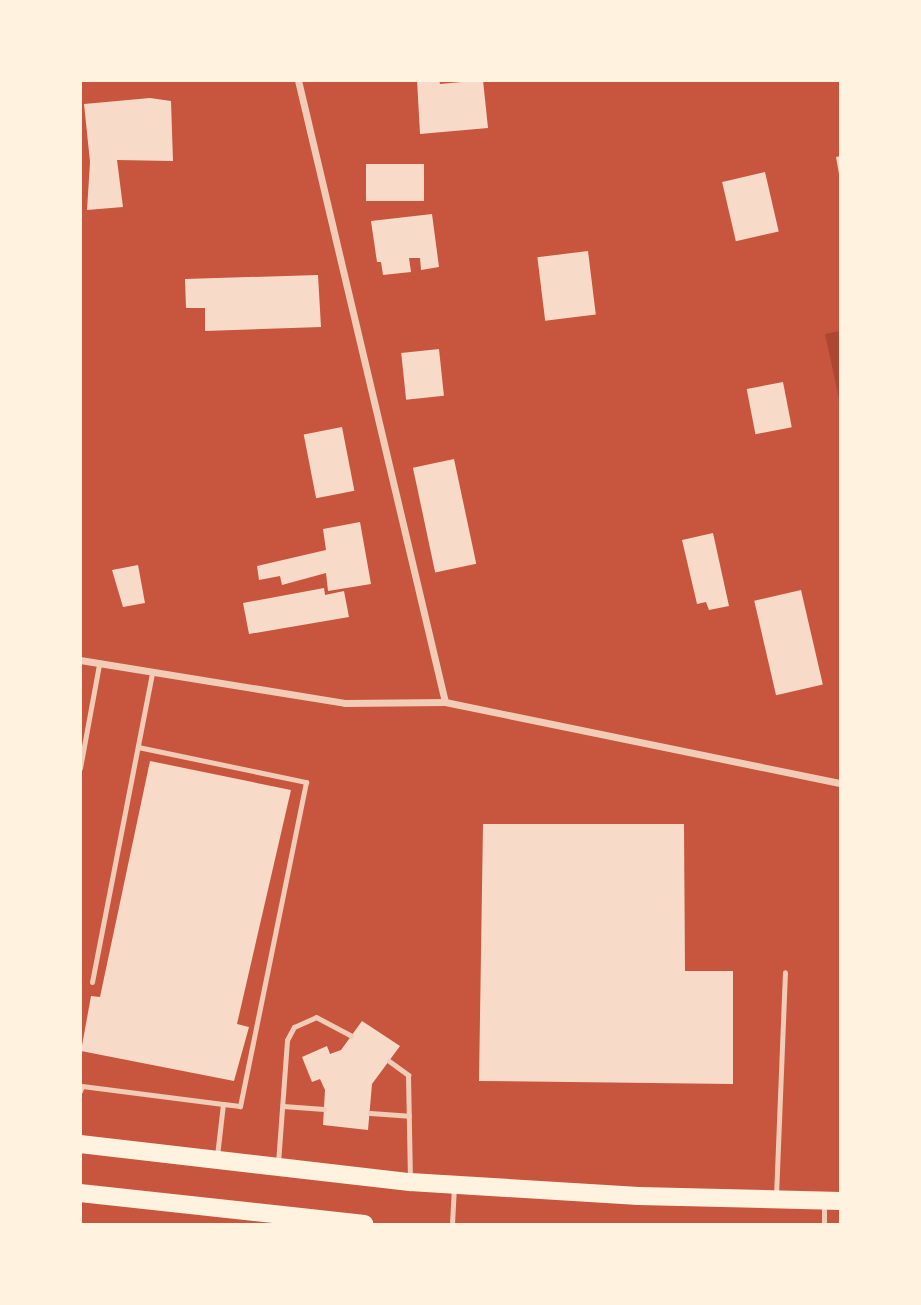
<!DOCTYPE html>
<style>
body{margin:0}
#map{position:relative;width:921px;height:1305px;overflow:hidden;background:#c8553d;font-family:"Archivo Narrow",sans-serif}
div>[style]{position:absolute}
.green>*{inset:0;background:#ae4732}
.building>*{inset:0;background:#f7dbc8;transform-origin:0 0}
.service>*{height:5px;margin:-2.5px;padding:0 2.5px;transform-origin:2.5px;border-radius:2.5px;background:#f1ccb7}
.minor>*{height:7px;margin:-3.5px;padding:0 3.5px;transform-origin:3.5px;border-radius:3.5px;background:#f1ccb7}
.primary>*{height:18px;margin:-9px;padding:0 9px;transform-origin:9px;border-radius:9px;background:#fff3e0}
span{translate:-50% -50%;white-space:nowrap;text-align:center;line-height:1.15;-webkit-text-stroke:7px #fff3e0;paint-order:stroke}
.frame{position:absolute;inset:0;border:82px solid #fff3e0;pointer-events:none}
</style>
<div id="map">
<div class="green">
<i style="clip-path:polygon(840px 331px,841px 331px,840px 403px,825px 334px)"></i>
</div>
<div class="building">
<i style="clip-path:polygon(417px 80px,439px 80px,440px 84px,483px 80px,488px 128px,420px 134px)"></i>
<i style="clip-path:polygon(150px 98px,171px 101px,173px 161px,117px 160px,123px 207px,87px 210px,90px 162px,84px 104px)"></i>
<i style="clip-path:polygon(841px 156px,841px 174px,839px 174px,836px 157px)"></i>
<i style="left:424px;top:164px;width:37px;height:58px;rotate:90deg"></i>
<i style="left:765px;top:172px;width:61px;height:44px;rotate:77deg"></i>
<i style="clip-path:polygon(432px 214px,439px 267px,421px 270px,420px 258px,409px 258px,411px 272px,383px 275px,381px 262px,377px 262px,371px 221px)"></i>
<i style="left:588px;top:251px;width:64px;height:51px;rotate:83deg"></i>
<i style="clip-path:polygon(318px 275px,321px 327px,205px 331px,205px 308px,186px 308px,185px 279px)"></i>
<i style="left:439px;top:349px;width:47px;height:38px;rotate:84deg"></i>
<i style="left:783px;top:382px;width:46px;height:37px;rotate:79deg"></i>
<i style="left:342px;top:427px;width:65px;height:39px;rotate:79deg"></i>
<i style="left:454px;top:459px;width:107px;height:42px;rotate:78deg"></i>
<i style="clip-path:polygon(360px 522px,371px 584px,328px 591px,326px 573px,282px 585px,280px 576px,259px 580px,257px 566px,326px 550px,323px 529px)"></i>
<i style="clip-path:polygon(713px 533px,729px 606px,709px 610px,706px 602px,697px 604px,682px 540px)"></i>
<i style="clip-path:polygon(138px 565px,145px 603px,123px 607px,112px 570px)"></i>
<i style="clip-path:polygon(324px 588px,325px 595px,344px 591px,349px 617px,249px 634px,243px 603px)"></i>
<i style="left:801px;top:590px;width:97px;height:48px;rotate:77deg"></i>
<i style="clip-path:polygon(150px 761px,291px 790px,237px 1024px,249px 1027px,234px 1081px,81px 1051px,91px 996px,100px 997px)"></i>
<i style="clip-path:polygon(483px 824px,684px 824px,685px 971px,733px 971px,733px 1084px,479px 1081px)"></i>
<i style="clip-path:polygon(362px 1021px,400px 1046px,372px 1084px,368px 1130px,323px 1125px,325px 1090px,320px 1079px,312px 1082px,302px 1057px,327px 1046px,330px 1054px,341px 1050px)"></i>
</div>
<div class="service">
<i style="left:138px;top:747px;width:172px;rotate:11.8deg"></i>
<i style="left:306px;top:782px;width:331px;rotate:101.5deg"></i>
<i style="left:240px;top:1106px;width:17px;rotate:-173deg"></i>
<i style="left:80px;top:768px;width:106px;rotate:-79.6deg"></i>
<i style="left:92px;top:982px;width:316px;rotate:-79deg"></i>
<i style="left:389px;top:1061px;width:24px;rotate:36deg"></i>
<i style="left:408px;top:1075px;width:104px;rotate:88.9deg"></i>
<i style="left:80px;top:1091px;width:5px;rotate:-68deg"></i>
<i style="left:82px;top:1086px;width:142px;rotate:7.3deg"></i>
<i style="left:223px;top:1104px;width:52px;rotate:96.6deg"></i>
<i style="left:283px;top:1106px;width:41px;rotate:4.2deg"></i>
<i style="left:370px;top:1113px;width:39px;rotate:4deg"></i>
<i style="left:278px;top:1163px;width:123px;rotate:-85.8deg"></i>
<i style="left:287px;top:1040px;width:15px;rotate:-62deg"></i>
<i style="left:294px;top:1027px;width:24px;rotate:-24deg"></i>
<i style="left:316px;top:1017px;width:40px;rotate:28deg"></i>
<i style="left:776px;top:1196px;width:224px;rotate:-87.7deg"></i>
<i style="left:452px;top:1224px;width:35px;rotate:-87deg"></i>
<i style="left:824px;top:1224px;width:21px;rotate:-90deg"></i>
</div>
<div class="minor">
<i style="left:80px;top:660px;width:268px;rotate:9.2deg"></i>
<i style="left:345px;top:703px;width:100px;rotate:-0.6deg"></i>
<i style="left:445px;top:702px;width:639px;rotate:-103.3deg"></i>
<i style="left:445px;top:702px;width:404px;rotate:11.6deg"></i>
</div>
<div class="primary">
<i style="left:80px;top:1144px;width:332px;rotate:6.6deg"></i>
<i style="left:410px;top:1182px;width:229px;rotate:3.5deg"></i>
<i style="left:639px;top:1196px;width:202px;rotate:1.4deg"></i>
<i style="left:80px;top:1193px;width:286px;rotate:6.2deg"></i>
</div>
<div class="frame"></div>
</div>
